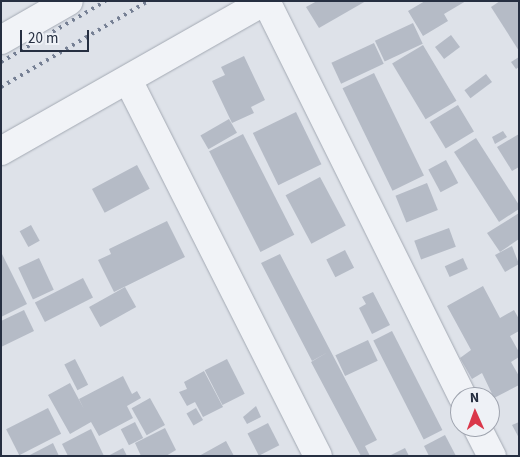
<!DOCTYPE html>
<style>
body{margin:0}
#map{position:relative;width:520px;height:457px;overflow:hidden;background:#dee2e9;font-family:"Source Sans 3",sans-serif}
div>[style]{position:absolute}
.building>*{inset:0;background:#b5bbc6;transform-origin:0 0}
.roads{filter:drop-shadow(0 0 1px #a3a9b3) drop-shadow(0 0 1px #a3a9b3)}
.minor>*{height:28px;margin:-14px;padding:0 14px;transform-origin:14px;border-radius:14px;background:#f1f3f7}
.rail>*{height:4px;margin-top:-2px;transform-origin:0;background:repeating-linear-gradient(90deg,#768094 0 2.5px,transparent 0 7.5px)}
span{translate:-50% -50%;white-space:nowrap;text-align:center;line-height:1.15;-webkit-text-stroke:4px #eef1f6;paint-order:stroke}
.frame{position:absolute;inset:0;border:2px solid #262f41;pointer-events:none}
.north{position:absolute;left:450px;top:387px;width:50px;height:50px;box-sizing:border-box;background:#eef1f6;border:1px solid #9ea3ae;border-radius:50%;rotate:358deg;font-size:14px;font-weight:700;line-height:20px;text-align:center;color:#262f41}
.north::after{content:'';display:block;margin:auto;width:18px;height:22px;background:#da374a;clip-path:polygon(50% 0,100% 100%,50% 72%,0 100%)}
.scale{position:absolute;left:20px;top:30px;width:69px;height:22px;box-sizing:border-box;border:2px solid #262f41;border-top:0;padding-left:6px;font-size:15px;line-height:18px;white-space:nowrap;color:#262f41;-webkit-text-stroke:4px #eef1f6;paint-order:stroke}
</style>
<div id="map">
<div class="building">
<i style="clip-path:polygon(317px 1px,366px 1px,319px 28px,306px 7px)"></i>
<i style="clip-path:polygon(425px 1px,466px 1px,444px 14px,448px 21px,423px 36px,408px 11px)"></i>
<i style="clip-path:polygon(500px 1px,519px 1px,519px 51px,491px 7px)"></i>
<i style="left:413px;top:23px;width:23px;height:42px;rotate:65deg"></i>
<i style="left:451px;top:35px;width:15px;height:20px;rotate:53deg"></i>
<i style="left:374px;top:43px;width:23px;height:47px;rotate:65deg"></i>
<i style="left:423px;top:45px;width:65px;height:36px;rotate:59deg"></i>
<i style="clip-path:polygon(244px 56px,265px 100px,251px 107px,254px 113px,232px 123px,212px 81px,225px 75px,221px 67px)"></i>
<i style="clip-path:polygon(519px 57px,519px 67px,516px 69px,511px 62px)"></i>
<i style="left:374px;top:73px;width:114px;height:35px;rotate:64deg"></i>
<i style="left:486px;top:74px;width:10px;height:27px;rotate:53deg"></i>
<i style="left:458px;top:105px;width:31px;height:33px;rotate:59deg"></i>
<i style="left:296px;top:112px;width:58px;height:48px;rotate:64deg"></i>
<i style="left:229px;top:119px;width:16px;height:33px;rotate:60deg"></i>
<i style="clip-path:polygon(503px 131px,507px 137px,495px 144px,492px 137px)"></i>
<i style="left:243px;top:134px;width:113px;height:38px;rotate:63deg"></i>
<i style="clip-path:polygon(519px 134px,519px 167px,512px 171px,497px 147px)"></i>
<i style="clip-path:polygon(476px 138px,519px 205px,519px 209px,499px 222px,454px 152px)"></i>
<i style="left:446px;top:160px;width:26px;height:20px;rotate:62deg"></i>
<i style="left:137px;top:165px;width:27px;height:51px;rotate:62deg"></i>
<i style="left:320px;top:177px;width:55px;height:39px;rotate:62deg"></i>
<i style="left:427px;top:183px;width:29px;height:34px;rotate:68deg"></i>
<i style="clip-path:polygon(519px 213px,519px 239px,500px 252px,487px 233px)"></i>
<i style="clip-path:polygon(167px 221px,185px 257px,114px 292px,98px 260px,111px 254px,109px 249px)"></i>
<i style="left:31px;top:225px;width:18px;height:13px;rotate:61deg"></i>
<i style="left:449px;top:228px;width:20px;height:37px;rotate:70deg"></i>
<i style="clip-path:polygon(512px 246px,519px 264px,505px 272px,495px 255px)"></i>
<i style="left:345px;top:250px;width:20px;height:21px;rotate:63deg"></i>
<i style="clip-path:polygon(1px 252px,27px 304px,1px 317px)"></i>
<i style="clip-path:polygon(280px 254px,377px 440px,365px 446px,370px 456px,361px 456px,311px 362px,328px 352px,312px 361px,261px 263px)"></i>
<i style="left:39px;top:258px;width:35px;height:23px;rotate:65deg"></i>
<i style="left:463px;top:258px;width:12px;height:20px;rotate:66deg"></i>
<i style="left:83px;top:278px;width:22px;height:54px;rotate:63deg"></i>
<i style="clip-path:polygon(483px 286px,500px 318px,514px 310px,519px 319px,519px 331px,510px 336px,519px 352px,519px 357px,511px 362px,519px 376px,519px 385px,494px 398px,482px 373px,472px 379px,460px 358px,471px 350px,447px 306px)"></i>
<i style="left:125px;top:287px;width:23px;height:41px;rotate:61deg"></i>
<i style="clip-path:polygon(373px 292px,390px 325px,372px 334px,359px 308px,366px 304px,362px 297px)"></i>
<i style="clip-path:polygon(24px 310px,34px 331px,1px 347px,1px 321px)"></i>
<i style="left:392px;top:331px;width:111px;height:21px;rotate:63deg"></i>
<i style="left:368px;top:340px;width:23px;height:36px;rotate:65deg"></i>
<i style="left:75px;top:359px;width:29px;height:12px;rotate:63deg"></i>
<i style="left:227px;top:359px;width:39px;height:25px;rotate:63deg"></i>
<i style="clip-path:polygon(204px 371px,223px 407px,203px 417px,195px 402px,187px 406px,179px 392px,187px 389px,184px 382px)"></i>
<i style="clip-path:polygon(123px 376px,132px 394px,137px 391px,141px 398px,127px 406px,133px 418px,99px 436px,91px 422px,70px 434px,48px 395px,70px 383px,84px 409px,79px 399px)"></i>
<i style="left:150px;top:398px;width:31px;height:21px;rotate:61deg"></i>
<i style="clip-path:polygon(256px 406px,261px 417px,247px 424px,243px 417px)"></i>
<i style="left:48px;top:408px;width:29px;height:47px;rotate:63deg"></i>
<i style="left:196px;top:408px;width:14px;height:11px;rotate:60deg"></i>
<i style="left:135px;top:422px;width:18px;height:16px;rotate:63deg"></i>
<i style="clip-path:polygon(519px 422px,519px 438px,512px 425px)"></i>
<i style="left:268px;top:423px;width:25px;height:23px;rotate:63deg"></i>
<i style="clip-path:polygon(165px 428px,176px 450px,166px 456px,141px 456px,135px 443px)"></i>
<i style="clip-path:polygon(91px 429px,104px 456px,68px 456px,62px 444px)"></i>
<i style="clip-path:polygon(445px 435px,456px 456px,429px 456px,424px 446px)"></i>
<i style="clip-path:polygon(226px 441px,234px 456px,199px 456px)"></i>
<i style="clip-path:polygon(53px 443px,59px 456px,28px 456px)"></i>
<i style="clip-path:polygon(123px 448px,127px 456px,108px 456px)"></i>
<i style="clip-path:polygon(405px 448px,409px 456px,389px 456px)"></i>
</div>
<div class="roads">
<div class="minor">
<i style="left:266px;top:1px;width:442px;rotate:63.6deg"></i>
<i style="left:1px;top:40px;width:78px;rotate:-29.8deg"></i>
<i style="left:128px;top:80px;width:421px;rotate:63.2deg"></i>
<i style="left:1px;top:151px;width:304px;rotate:-29.6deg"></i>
<i style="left:477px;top:427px;width:33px;rotate:63deg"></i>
</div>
</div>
<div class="rail">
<i style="left:1px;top:62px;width:121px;rotate:-30.2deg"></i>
<i style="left:1px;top:87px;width:170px;rotate:-30.3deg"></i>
</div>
<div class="frame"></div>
<div class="north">N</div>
<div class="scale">20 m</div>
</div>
